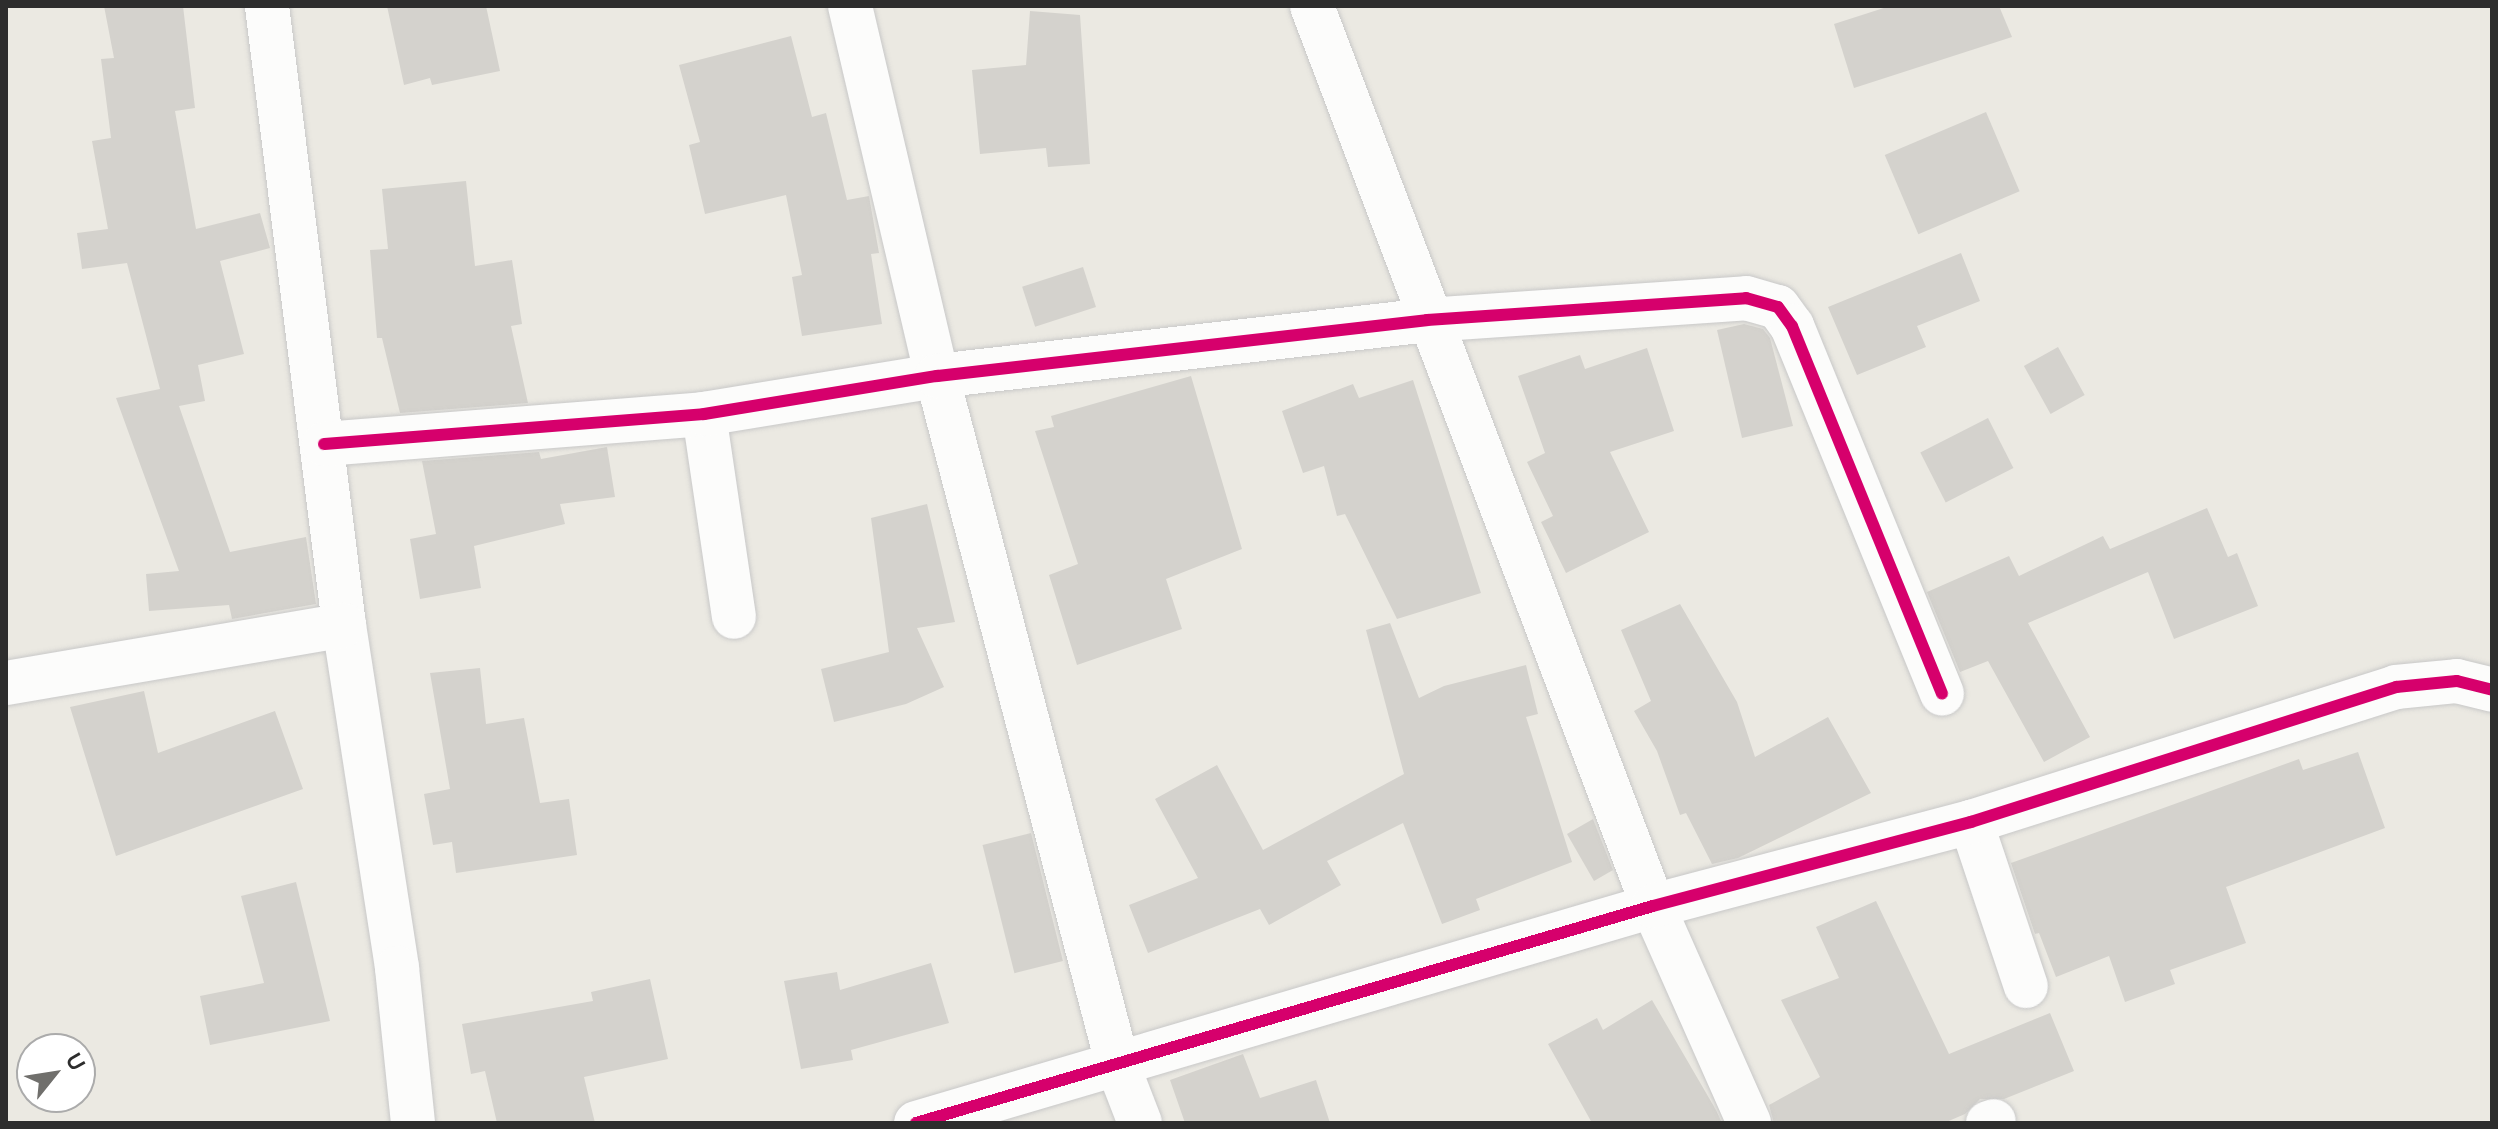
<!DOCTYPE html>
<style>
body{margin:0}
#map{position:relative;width:2498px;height:1129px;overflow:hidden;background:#ebe9e2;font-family:Cabin,sans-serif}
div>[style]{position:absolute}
.building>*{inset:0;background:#d4d2cd;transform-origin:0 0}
.roads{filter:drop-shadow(0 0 2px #c8c8c8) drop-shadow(0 0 2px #c8c8c8)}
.minor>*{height:44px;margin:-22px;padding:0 22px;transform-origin:22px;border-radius:22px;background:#fcfcfb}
.cycleway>*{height:12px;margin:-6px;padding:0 6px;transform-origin:6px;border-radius:6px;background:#d6006c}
span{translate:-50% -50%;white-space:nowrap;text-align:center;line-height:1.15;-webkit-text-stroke:6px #fff;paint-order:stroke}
.frame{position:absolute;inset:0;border:8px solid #2d2d2d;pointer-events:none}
.north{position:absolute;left:16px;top:1033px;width:80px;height:80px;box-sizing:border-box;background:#fff;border:2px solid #ababab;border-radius:50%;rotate:60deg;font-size:22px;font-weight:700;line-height:32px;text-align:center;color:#2d2d2d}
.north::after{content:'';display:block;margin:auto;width:28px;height:36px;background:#706f6c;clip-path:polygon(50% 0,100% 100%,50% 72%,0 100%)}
</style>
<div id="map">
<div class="building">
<i style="clip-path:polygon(104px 6px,183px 6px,195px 108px,175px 111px,196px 229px,260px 213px,270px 248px,220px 261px,244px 354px,198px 365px,205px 401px,179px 406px,230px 552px,306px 537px,316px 604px,232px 619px,229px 605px,149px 611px,146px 574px,179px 571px,116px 398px,160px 389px,127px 263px,82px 269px,77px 233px,108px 229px,92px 141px,111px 138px,101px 59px,114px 58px)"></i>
<i style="clip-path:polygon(387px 6px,486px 6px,500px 71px,432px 85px,430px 78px,404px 85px)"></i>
<i style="clip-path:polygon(1890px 6px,1999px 6px,2012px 37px,1854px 88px,1834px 24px)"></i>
<i style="clip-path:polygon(1030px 11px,1080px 15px,1090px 164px,1048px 167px,1046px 148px,980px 154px,972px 70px,1026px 65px)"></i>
<i style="clip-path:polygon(791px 36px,812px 117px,826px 113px,847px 200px,869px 196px,879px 253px,871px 254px,882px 324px,802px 336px,792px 277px,802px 275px,786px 195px,705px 214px,689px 145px,700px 142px,679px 65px)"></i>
<i style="left:1986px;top:112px;width:86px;height:110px;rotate:67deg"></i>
<i style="clip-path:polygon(466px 181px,475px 266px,512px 260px,522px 324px,511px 326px,528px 403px,400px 413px,382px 338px,377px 338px,370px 250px,388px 249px,382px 189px)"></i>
<i style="clip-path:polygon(1961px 253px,1980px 301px,1917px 326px,1926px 347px,1857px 375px,1828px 307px)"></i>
<i style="left:1083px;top:267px;width:42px;height:64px;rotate:72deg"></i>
<i style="clip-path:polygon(1744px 324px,1763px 329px,1770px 338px,1793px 426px,1742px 438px,1717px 330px)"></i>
<i style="left:2058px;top:347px;width:55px;height:39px;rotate:61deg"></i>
<i style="clip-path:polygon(1647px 348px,1674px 431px,1610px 452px,1649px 532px,1566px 573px,1541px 522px,1553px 516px,1527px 462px,1545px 453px,1518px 376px,1580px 355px,1585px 369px)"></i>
<i style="clip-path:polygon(1191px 376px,1242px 549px,1166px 579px,1182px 629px,1077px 665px,1049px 575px,1078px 564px,1035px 431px,1054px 427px,1051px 416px)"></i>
<i style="clip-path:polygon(1413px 380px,1481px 593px,1397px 619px,1345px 514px,1337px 516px,1324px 466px,1303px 473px,1282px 411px,1353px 384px,1359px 398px)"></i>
<i style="left:1988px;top:418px;width:56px;height:76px;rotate:63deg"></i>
<i style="clip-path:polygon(607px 447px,615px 497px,560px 504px,565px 524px,474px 546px,481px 588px,420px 599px,410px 539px,436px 534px,422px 461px,539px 452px,541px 459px)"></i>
<i style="clip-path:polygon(927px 504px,955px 622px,917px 628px,944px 687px,906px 704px,834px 722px,821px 669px,889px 652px,871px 518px)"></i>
<i style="clip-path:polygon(2207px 508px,2228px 557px,2237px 553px,2258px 606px,2174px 639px,2148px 572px,2028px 623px,2090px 737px,2044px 762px,1988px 661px,1960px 672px,1927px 592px,2009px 556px,2019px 576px,2103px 536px,2110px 549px)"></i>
<i style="clip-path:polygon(1680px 604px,1737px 702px,1755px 757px,1828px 717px,1871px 793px,1738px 858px,1712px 864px,1686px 813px,1680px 815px,1657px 751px,1634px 711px,1651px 701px,1621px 630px)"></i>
<i style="clip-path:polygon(1390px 623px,1419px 698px,1444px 686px,1526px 665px,1538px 714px,1526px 717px,1572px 862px,1476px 899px,1480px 910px,1442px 924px,1403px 823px,1327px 861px,1341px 885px,1269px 925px,1260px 909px,1148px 953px,1129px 905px,1198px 878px,1155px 799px,1217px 765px,1263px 850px,1404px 774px,1366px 630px)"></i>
<i style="clip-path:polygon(480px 668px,486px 724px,524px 718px,540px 803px,569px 799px,577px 855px,456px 873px,452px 842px,433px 845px,424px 794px,450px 789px,430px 673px)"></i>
<i style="clip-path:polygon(144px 691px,158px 753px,275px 711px,303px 789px,116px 856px,70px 707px)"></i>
<i style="clip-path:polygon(2358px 752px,2385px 828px,2226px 887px,2246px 943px,2170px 970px,2175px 984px,2125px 1002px,2109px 956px,2056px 977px,2039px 933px,2035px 934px,2011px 863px,2299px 759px,2303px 770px)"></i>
<i style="clip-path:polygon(1593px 819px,1613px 870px,1594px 881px,1567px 834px)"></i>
<i style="left:1031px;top:833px;width:132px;height:50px;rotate:76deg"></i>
<i style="clip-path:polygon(296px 882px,330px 1021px,210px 1045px,200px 996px,264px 983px,241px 896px)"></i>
<i style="clip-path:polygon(1876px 901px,1949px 1054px,2050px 1013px,2074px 1071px,2004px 1099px,1980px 1099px,1965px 1114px,1944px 1123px,1774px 1123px,1769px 1105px,1820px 1077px,1781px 1000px,1839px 978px,1816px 927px)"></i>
<i style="clip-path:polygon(931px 963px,949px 1023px,851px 1050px,853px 1060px,801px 1069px,784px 981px,837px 972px,840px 990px)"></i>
<i style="clip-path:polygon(650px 979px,668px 1059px,584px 1077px,595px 1123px,497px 1123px,485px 1071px,471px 1074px,462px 1024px,593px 1001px,591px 992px)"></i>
<i style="clip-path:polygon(1652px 1000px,1716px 1110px,1722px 1123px,1592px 1123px,1548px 1044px,1597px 1018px,1603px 1030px)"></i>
<i style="clip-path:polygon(1243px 1054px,1260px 1098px,1316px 1080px,1330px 1123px,1185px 1123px,1170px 1080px)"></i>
</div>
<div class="roads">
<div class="minor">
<i style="left:267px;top:6px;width:624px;rotate:82.91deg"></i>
<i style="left:344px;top:625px;width:347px;rotate:81.2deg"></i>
<i style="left:397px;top:968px;width:156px;rotate:84.1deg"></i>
<i style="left:850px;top:6px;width:380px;rotate:76.8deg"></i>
<i style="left:937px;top:376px;width:713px;rotate:75.3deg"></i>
<i style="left:1118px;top:1066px;width:61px;rotate:68.9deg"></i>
<i style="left:1312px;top:6px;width:962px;rotate:69.25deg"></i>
<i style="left:1653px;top:906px;width:237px;rotate:66.1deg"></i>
<i style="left:704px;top:414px;width:205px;rotate:81.6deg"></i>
<i style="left:324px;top:444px;width:381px;rotate:-4.5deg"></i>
<i style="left:704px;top:414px;width:236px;rotate:-9.3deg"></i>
<i style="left:937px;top:376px;width:493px;rotate:-6.5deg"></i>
<i style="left:1427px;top:320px;width:320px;rotate:-3.9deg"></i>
<i style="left:1746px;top:298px;width:33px;rotate:16deg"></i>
<i style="left:1778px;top:307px;width:24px;rotate:54deg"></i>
<i style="left:1792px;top:326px;width:397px;rotate:67.8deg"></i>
<i style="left:6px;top:683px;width:343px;rotate:-9.7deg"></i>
<i style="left:1971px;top:822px;width:173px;rotate:71.5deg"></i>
<i style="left:916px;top:1123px;width:768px;rotate:-16.41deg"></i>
<i style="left:1653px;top:906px;width:329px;rotate:-14.8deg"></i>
<i style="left:1971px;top:822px;width:446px;rotate:-17.6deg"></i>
<i style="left:2396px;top:687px;width:61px;rotate:-5.6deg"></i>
<i style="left:2457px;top:681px;width:36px;rotate:14deg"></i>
<i style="left:1988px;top:1123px;width:6px;rotate:-18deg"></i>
</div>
</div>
<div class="cycleway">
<i style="left:324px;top:444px;width:381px;rotate:-4.5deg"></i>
<i style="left:704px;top:414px;width:236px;rotate:-9.3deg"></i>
<i style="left:937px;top:376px;width:493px;rotate:-6.5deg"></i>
<i style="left:1427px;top:320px;width:320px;rotate:-3.9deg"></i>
<i style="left:1746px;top:298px;width:33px;rotate:16deg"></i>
<i style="left:1778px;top:307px;width:24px;rotate:54deg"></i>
<i style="left:1792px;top:326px;width:397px;rotate:67.8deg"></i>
<i style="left:916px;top:1123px;width:768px;rotate:-16.41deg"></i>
<i style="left:1653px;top:906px;width:329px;rotate:-14.8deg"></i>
<i style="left:1971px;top:822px;width:446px;rotate:-17.6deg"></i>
<i style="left:2396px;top:687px;width:61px;rotate:-5.6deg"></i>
<i style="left:2457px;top:681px;width:36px;rotate:14deg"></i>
</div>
<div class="frame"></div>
<div class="north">U</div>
</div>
